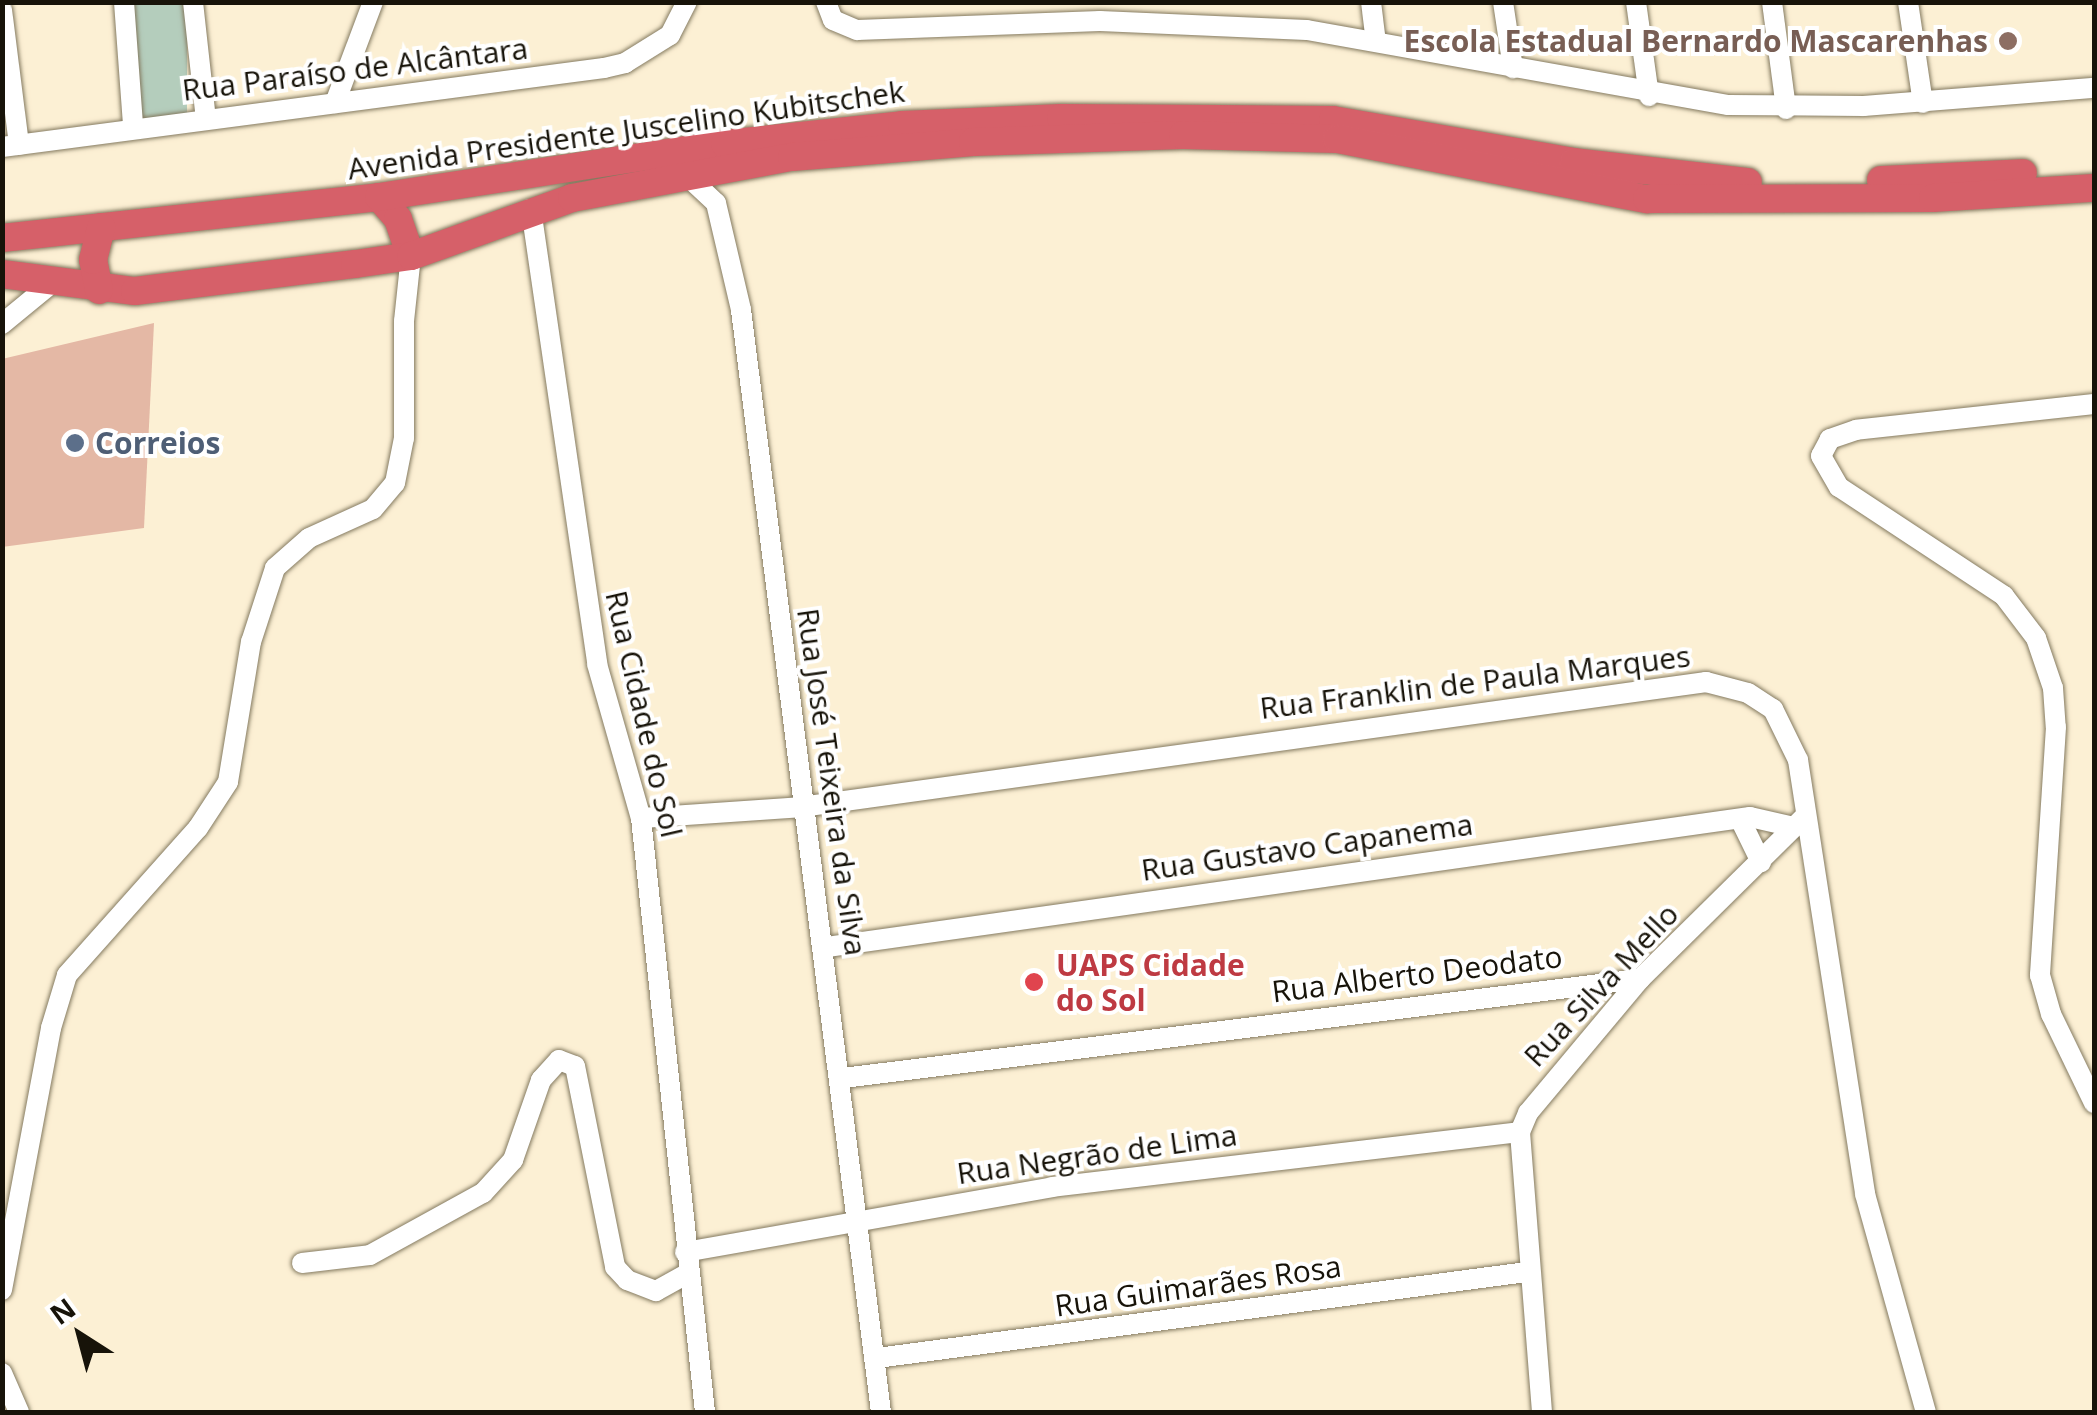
<!DOCTYPE html>
<meta charset="utf-8">
<style>
body{margin:0}
#map{position:relative;width:2097px;height:1415px;overflow:hidden;background:#fcf0d4;font-family:"Open Sans",sans-serif}
div>[style]{position:absolute}
.green>*{inset:0;background:#b4cdbc;transform-origin:0 0}
.building>*{inset:0;background:#e4b8a5}
.roads{filter:drop-shadow(0 0 2px #847a60) drop-shadow(0 0 2px #847a60)}
.minor>*{height:20px;margin:-10px;padding:0 10px;transform-origin:10px;border-radius:10px;background:#fff}
.highway>*{height:28px;margin:-14px;padding:0 14px;transform-origin:14px;border-radius:14px;background:#d66069}
.dots>*{width:28px;height:28px;translate:-50% -50%;box-sizing:border-box;border:5px solid #fff;border-radius:50%}
span{translate:-50% -50%;white-space:nowrap;text-align:center;line-height:1.15;-webkit-text-stroke:8px #fff;paint-order:stroke}
.education-label{font-size:30px;color:#785e54;font-weight:700}
.right{translate:-100% -50%;text-align:right}
.street-label{font-size:30px;color:#171309}
.service-label{font-size:30px;color:#4e5e75;font-weight:700}
.left{translate:0 -50%;text-align:left}
.health-label{font-size:30px;color:#be3a42;font-weight:700}
.frame{position:absolute;inset:0;border:5px solid #171309;pointer-events:none}
.north{position:absolute;left:30px;top:1285px;width:100px;height:100px;-webkit-text-stroke:8px #fff;paint-order:stroke;rotate:324deg;font-size:28px;font-weight:700;line-height:40px;text-align:center;color:#171309}
.north::after{content:'';display:block;margin:auto;width:35px;height:45px;background:#171309;clip-path:polygon(50% 0,100% 100%,50% 72%,0 100%)}
</style>
<div id="map">
<div class="green">
<i style="left:127px;top:3px;width:60px;height:126px"></i>
</div>
<div class="building">
<i style="clip-path:polygon(154px 323px,144px 528px,2px 547px,2px 359px)"></i>
</div>
<div class="roads">
<div class="minor">
<i style="left:124px;top:2px;width:124px;rotate:85.8deg"></i>
<i style="left:193px;top:2px;width:118px;rotate:83.7deg"></i>
<i style="left:826px;top:2px;width:19px;rotate:69deg"></i>
<i style="left:833px;top:20px;width:26px;rotate:23deg"></i>
<i style="left:857px;top:30px;width:243px;rotate:-2.1deg"></i>
<i style="left:1100px;top:21px;width:207px;rotate:2.5deg"></i>
<i style="left:1307px;top:30px;width:428px;rotate:10.1deg"></i>
<i style="left:1728px;top:105px;width:136px;rotate:0.4deg"></i>
<i style="left:1864px;top:106px;width:231px;rotate:-4.5deg"></i>
<i style="left:1371px;top:2px;width:38px;rotate:83deg"></i>
<i style="left:1503px;top:2px;width:67px;rotate:81.4deg"></i>
<i style="left:1636px;top:2px;width:95px;rotate:82.1deg"></i>
<i style="left:1772px;top:2px;width:108px;rotate:82.5deg"></i>
<i style="left:1908px;top:2px;width:102px;rotate:81.6deg"></i>
<i style="left:2px;top:10px;width:136px;rotate:82.8deg"></i>
<i style="left:335px;top:103px;width:108px;rotate:-69.4deg"></i>
<i style="left:2px;top:147px;width:607px;rotate:-7.48deg"></i>
<i style="left:604px;top:68px;width:22px;rotate:-13deg"></i>
<i style="left:625px;top:63px;width:53px;rotate:-31.9deg"></i>
<i style="left:670px;top:35px;width:37px;rotate:-63deg"></i>
<i style="left:686px;top:175px;width:41px;rotate:43deg"></i>
<i style="left:716px;top:203px;width:110px;rotate:76.8deg"></i>
<i style="left:741px;top:310px;width:1111px;rotate:82.76deg"></i>
<i style="left:531px;top:209px;width:460px;rotate:81.7deg"></i>
<i style="left:597px;top:664px;width:160px;rotate:74.1deg"></i>
<i style="left:641px;top:818px;width:597px;rotate:83.85deg"></i>
<i style="left:2px;top:324px;width:65px;rotate:-39.4deg"></i>
<i style="left:2094px;top:404px;width:239px;rotate:173.8deg"></i>
<i style="left:1856px;top:430px;width:28px;rotate:161deg"></i>
<i style="left:1830px;top:439px;width:19px;rotate:118deg"></i>
<i style="left:1821px;top:456px;width:36px;rotate:60deg"></i>
<i style="left:1839px;top:487px;width:198px;rotate:33.4deg"></i>
<i style="left:2004px;top:596px;width:53px;rotate:52.7deg"></i>
<i style="left:2036px;top:638px;width:53px;rotate:71.2deg"></i>
<i style="left:2053px;top:688px;width:39px;rotate:86deg"></i>
<i style="left:2056px;top:727px;width:249px;rotate:93.7deg"></i>
<i style="left:2040px;top:975px;width:41px;rotate:74.2deg"></i>
<i style="left:2051px;top:1014px;width:99px;rotate:64.2deg"></i>
<i style="left:641px;top:818px;width:160px;rotate:-3.9deg"></i>
<i style="left:801px;top:807px;width:914px;rotate:-7.86deg"></i>
<i style="left:1706px;top:682px;width:43px;rotate:14.7deg"></i>
<i style="left:1748px;top:693px;width:30px;rotate:33deg"></i>
<i style="left:1773px;top:709px;width:57px;rotate:63.9deg"></i>
<i style="left:1798px;top:760px;width:439px;rotate:81.2deg"></i>
<i style="left:1865px;top:1194px;width:226px;rotate:74.4deg"></i>
<i style="left:1740px;top:819px;width:48px;rotate:64deg"></i>
<i style="left:827px;top:947px;width:932px;rotate:-8.02deg"></i>
<i style="left:1750px;top:817px;width:45px;rotate:12.8deg"></i>
<i style="left:843px;top:1078px;width:803px;rotate:-7.08deg"></i>
<i style="left:685px;top:1252px;width:373px;rotate:-10deg"></i>
<i style="left:1052px;top:1187px;width:471px;rotate:-6.7deg"></i>
<i style="left:302px;top:1263px;width:68px;rotate:-6.7deg"></i>
<i style="left:370px;top:1255px;width:129px;rotate:-28.8deg"></i>
<i style="left:483px;top:1193px;width:45px;rotate:-47.7deg"></i>
<i style="left:513px;top:1160px;width:85px;rotate:-70.7deg"></i>
<i style="left:541px;top:1080px;width:27px;rotate:-48deg"></i>
<i style="left:559px;top:1060px;width:17px;rotate:21deg"></i>
<i style="left:575px;top:1066px;width:205px;rotate:78.7deg"></i>
<i style="left:615px;top:1267px;width:18px;rotate:47deg"></i>
<i style="left:627px;top:1280px;width:31px;rotate:21deg"></i>
<i style="left:656px;top:1291px;width:35px;rotate:-29deg"></i>
<i style="left:2px;top:1290px;width:267px;rotate:-79.4deg"></i>
<i style="left:51px;top:1028px;width:55px;rotate:-73.2deg"></i>
<i style="left:67px;top:975px;width:197px;rotate:-48.3deg"></i>
<i style="left:198px;top:828px;width:55px;rotate:-56.9deg"></i>
<i style="left:228px;top:782px;width:142px;rotate:-80.7deg"></i>
<i style="left:251px;top:642px;width:78px;rotate:-72deg"></i>
<i style="left:275px;top:568px;width:45px;rotate:-41.4deg"></i>
<i style="left:309px;top:538px;width:70px;rotate:-24.4deg"></i>
<i style="left:373px;top:509px;width:34px;rotate:-50deg"></i>
<i style="left:395px;top:483px;width:46px;rotate:-78.7deg"></i>
<i style="left:404px;top:438px;width:117px;rotate:-90deg"></i>
<i style="left:404px;top:321px;width:65px;rotate:-83.9deg"></i>
<i style="left:877px;top:1358px;width:656px;rotate:-7.54deg"></i>
<i style="left:2px;top:1373px;width:43px;rotate:66.4deg"></i>
<i style="left:1542px;top:1412px;width:281px;rotate:-94.5deg"></i>
<i style="left:1520px;top:1132px;width:21px;rotate:-67deg"></i>
<i style="left:1528px;top:1113px;width:175px;rotate:-50.1deg"></i>
<i style="left:1640px;top:979px;width:228px;rotate:-44.6deg"></i>
</div>
<div class="highway">
<i style="left:1881px;top:180px;width:142px;rotate:-2.8deg"></i>
<i style="left:379px;top:197px;width:29px;rotate:49deg"></i>
<i style="left:398px;top:219px;width:39px;rotate:71deg"></i>
<i style="left:2px;top:238px;width:379px;rotate:-6.2deg"></i>
<i style="left:379px;top:197px;width:350px;rotate:-8.7deg"></i>
<i style="left:725px;top:144px;width:178px;rotate:-6.1deg"></i>
<i style="left:902px;top:125px;width:159px;rotate:-2.5deg"></i>
<i style="left:1061px;top:118px;width:272px;rotate:0.4deg"></i>
<i style="left:1333px;top:120px;width:245px;rotate:9.9deg"></i>
<i style="left:1574px;top:162px;width:175px;rotate:6.6deg"></i>
<i style="left:2px;top:274px;width:134px;rotate:7.3deg"></i>
<i style="left:135px;top:291px;width:222px;rotate:-7deg"></i>
<i style="left:355px;top:264px;width:57px;rotate:-8.1deg"></i>
<i style="left:411px;top:256px;width:171px;rotate:-19.8deg"></i>
<i style="left:572px;top:198px;width:224px;rotate:-10.6deg"></i>
<i style="left:792px;top:157px;width:182px;rotate:-4.7deg"></i>
<i style="left:973px;top:142px;width:210px;rotate:-1.9deg"></i>
<i style="left:1183px;top:135px;width:154px;rotate:1.5deg"></i>
<i style="left:1337px;top:139px;width:316px;rotate:11deg"></i>
<i style="left:1647px;top:199px;width:286px;rotate:-0.2deg"></i>
<i style="left:1933px;top:198px;width:161px;rotate:-3.6deg"></i>
<i style="left:99px;top:290px;width:31px;rotate:-101deg"></i>
<i style="left:93px;top:260px;width:34px;rotate:-76deg"></i>
</div>
</div>
<div class="dots">
<i style="left:2008px;top:41px;background:#8d6e63"></i>
<i style="left:75px;top:443px;background:#5c6f8a"></i>
<i style="left:1034px;top:982px;background:#e0444e"></i>
</div>
<div class="education-label">
<span class="right" style="left:1988px;top:41px">Escola Estadual Bernardo Mascarenhas</span>
</div>
<div class="street-label">
<span style="left:355px;top:69px;rotate:-7deg">Rua Paraíso de Alcântara</span>
<span style="left:626px;top:130px;rotate:-8deg">Avenida Presidente Juscelino Kubitschek</span>
<span style="left:1475px;top:682px;rotate:-7deg">Rua Franklin de Paula Marques</span>
<span style="left:644px;top:714px;rotate:77deg">Rua Cidade do Sol</span>
<span style="left:832px;top:782px;rotate:82deg">Rua José Teixeira da Silva</span>
<span style="left:1307px;top:847px;rotate:-8deg">Rua Gustavo Capanema</span>
<span style="left:1417px;top:974px;rotate:-7deg">Rua Alberto Deodato</span>
<span style="left:1601px;top:985px;rotate:-47deg">Rua Silva Mello</span>
<span style="left:1097px;top:1154px;rotate:-8deg">Rua Negrão de Lima</span>
<span style="left:1198px;top:1286px;rotate:-8deg">Rua Guimarães Rosa</span>
</div>
<div class="service-label">
<span class="left" style="left:95px;top:443px">Correios</span>
</div>
<div class="health-label">
<span class="left" style="left:1056px;top:982px">UAPS Cidade<br>do Sol</span>
</div>
<div class="frame"></div>
<div class="north">N</div>
</div>
